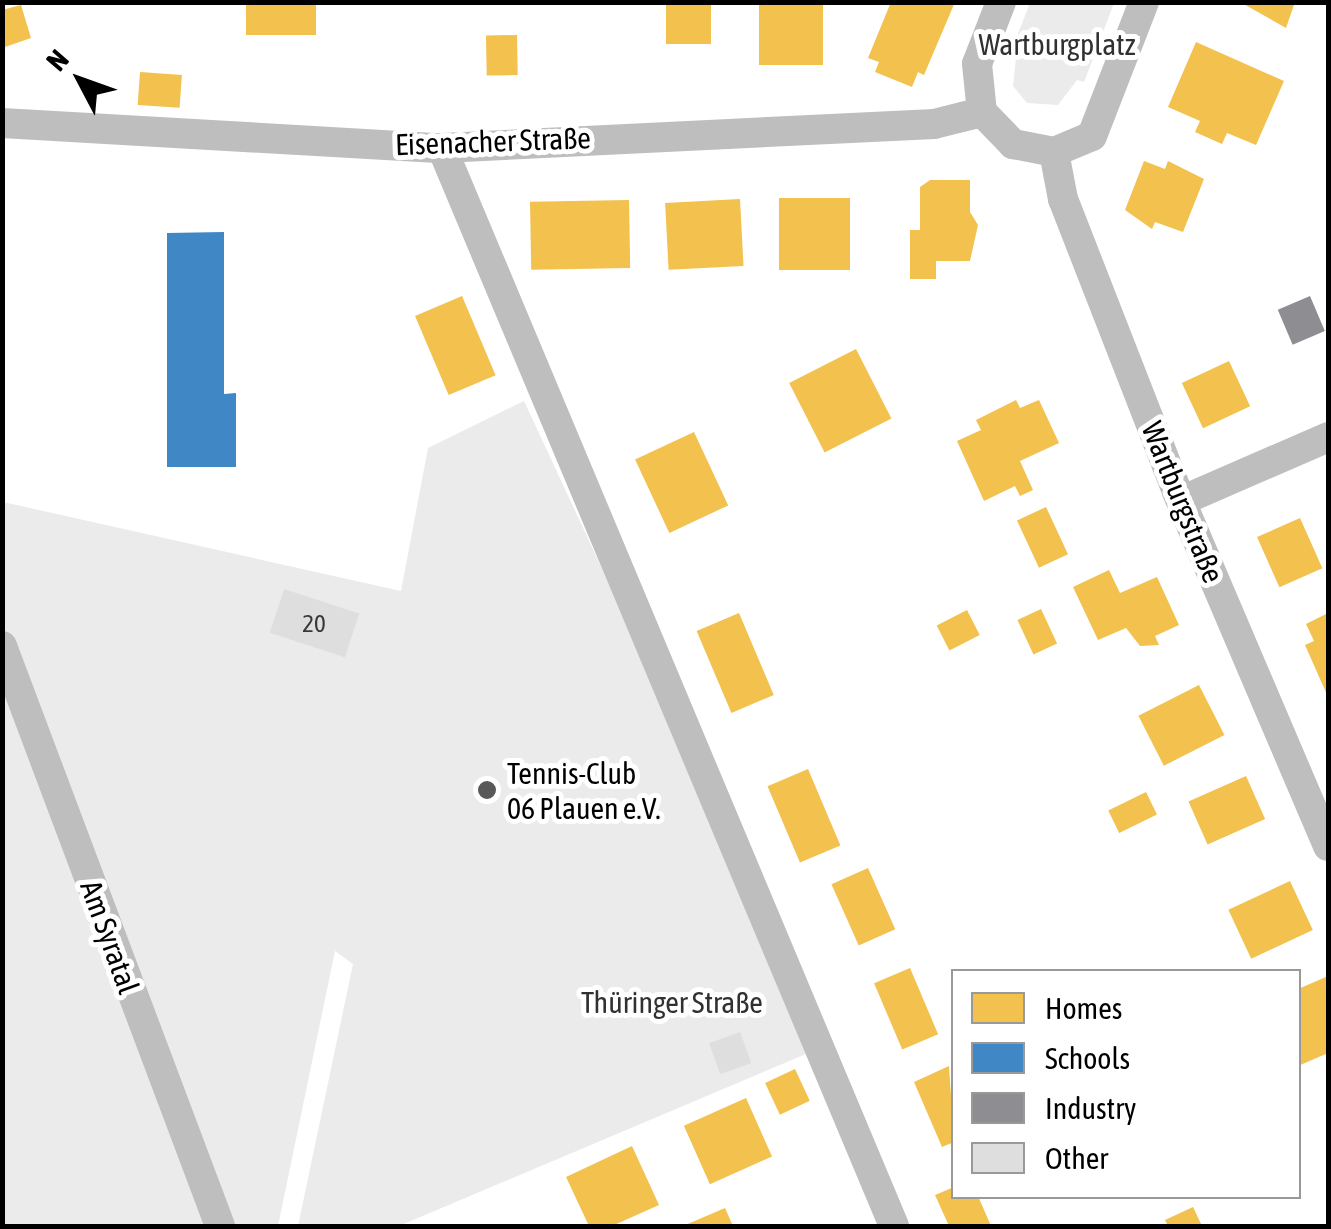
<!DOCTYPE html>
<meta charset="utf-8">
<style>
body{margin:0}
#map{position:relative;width:1331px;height:1229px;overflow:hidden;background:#fff;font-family:"Asap Condensed",sans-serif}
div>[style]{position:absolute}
.green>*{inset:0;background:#ebebeb}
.homes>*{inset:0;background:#f2c14e;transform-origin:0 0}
.schools>*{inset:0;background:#3f88c5}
.industry>*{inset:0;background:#8d8d92;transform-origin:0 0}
.building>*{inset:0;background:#dedede;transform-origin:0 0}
.minor>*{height:30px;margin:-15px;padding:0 15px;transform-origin:15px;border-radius:15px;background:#bebebe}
.dots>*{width:28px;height:28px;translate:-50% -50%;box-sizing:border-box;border:5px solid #fff;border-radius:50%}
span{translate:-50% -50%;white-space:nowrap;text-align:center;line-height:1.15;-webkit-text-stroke:10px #fff;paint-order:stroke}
.number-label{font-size:25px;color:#383838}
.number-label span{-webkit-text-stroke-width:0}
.park-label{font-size:30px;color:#313131}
.street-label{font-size:30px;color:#000}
.poi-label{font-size:30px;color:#000}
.left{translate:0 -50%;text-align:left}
.frame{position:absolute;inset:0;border:5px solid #000;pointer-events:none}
.legend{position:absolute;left:951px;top:969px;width:350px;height:230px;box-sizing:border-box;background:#fff;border:2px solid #999;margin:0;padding:12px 18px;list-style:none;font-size:30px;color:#000}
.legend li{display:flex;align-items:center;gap:20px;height:50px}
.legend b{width:50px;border:2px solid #999}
.north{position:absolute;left:30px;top:30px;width:100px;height:100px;-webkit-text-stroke:8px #fff;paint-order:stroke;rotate:311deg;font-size:28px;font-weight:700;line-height:40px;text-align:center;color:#000}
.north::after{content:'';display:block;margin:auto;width:35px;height:45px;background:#000;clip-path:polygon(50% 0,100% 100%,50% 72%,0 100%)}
</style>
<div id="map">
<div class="green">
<i style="clip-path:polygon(1030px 3px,1114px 3px,1084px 82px,1077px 80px,1058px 105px,1027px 103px,1013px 86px,1016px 57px,1010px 54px)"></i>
<i style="clip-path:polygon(524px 401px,605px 575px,806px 1054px,399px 1226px,298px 1226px,353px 964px,335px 951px,278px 1226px,3px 1226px,3px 502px,401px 591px,428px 448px)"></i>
</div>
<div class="homes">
<i style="left:246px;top:2px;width:70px;height:33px"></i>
<i style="left:666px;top:2px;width:45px;height:42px"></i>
<i style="left:759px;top:2px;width:64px;height:63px"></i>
<i style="clip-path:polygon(891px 2px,955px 2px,924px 75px,918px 72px,912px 87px,875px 72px,879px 62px,868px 58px)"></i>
<i style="clip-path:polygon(1240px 2px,1295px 2px,1286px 28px)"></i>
<i style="clip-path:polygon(21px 5px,31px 38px,2px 48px,2px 10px)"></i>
<i style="left:517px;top:35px;width:40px;height:31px;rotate:89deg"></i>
<i style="clip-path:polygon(1196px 42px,1284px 81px,1256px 145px,1227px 133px,1222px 144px,1195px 132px,1200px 121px,1168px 107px)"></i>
<i style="left:140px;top:72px;width:42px;height:33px;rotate:4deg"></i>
<i style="clip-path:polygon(1144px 161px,1165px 169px,1168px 161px,1204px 179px,1183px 232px,1155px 222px,1152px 229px,1125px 210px)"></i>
<i style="clip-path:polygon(930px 180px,970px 180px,970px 212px,978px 225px,970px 261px,936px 261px,936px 279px,910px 279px,910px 230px,920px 230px,920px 187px)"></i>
<i style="left:850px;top:198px;width:72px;height:71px;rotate:90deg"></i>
<i style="left:740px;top:199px;width:67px;height:75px;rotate:87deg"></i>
<i style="left:629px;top:200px;width:68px;height:99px;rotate:89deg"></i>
<i style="left:462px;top:296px;width:86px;height:51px;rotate:67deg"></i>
<i style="left:856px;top:349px;width:78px;height:75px;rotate:63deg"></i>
<i style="left:1229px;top:361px;width:50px;height:52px;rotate:65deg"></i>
<i style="clip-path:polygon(1016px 400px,1020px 408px,1039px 400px,1059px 443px,1020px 461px,1033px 490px,1020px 496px,1015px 486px,984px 501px,957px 441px,981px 430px,976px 420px)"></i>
<i style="left:694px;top:432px;width:81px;height:65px;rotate:65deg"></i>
<i style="left:1046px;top:507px;width:52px;height:32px;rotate:65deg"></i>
<i style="left:1300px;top:518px;width:55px;height:47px;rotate:66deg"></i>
<i style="clip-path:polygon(1109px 570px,1120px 593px,1157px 577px,1179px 625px,1155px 636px,1159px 645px,1140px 646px,1126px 628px,1098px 640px,1073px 587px)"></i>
<i style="left:1041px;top:609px;width:38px;height:26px;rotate:65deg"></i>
<i style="left:967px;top:610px;width:28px;height:34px;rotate:63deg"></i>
<i style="left:739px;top:613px;width:89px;height:46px;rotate:67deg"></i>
<i style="clip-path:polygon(1328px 613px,1328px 697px,1305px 645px,1314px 641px,1306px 624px)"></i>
<i style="left:1199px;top:685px;width:56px;height:68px;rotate:63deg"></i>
<i style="left:808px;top:769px;width:83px;height:44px;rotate:67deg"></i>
<i style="left:1246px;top:776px;width:47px;height:63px;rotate:66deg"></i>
<i style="left:1146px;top:792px;width:25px;height:42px;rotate:64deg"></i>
<i style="left:868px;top:868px;width:67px;height:40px;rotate:66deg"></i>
<i style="left:1290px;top:881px;width:54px;height:68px;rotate:65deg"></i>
<i style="left:910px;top:968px;width:72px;height:39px;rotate:67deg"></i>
<i style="clip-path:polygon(1326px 977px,1328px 1053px,1298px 1066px,1298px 989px)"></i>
<i style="clip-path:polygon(949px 1066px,954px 1142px,942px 1147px,914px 1082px)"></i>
<i style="left:795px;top:1069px;width:35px;height:33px;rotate:65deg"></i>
<i style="left:746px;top:1098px;width:64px;height:68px;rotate:66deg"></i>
<i style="clip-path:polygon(632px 1146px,659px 1205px,612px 1226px,589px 1226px,566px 1177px)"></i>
<i style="clip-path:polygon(954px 1187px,954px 1196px,978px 1196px,991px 1226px,949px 1226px,935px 1195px)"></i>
<i style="clip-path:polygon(1193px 1207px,1202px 1226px,1168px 1226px,1165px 1220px)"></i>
<i style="clip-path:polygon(725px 1208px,733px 1226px,683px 1226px)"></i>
</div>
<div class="schools">
<i style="clip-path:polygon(224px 232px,224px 394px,236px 393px,236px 467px,167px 467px,167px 233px)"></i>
</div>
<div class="industry">
<i style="left:1310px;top:296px;width:38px;height:35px;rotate:67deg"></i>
</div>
<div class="building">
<i style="left:284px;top:589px;width:79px;height:46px;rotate:18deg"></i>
<i style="left:740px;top:1032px;width:33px;height:33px;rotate:70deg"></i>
</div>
<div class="minor">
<i style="left:1001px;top:2px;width:66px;rotate:111.2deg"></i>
<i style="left:977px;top:64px;width:48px;rotate:84.1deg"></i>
<i style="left:982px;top:112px;width:45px;rotate:45.9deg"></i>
<i style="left:1013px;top:144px;width:42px;rotate:11deg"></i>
<i style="left:1054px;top:152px;width:41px;rotate:-22.8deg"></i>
<i style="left:1092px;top:136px;width:144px;rotate:-68.8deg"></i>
<i style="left:2px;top:123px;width:441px;rotate:3.3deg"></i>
<i style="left:442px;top:148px;width:493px;rotate:-2.8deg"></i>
<i style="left:934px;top:124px;width:49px;rotate:-14deg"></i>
<i style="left:442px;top:148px;width:1169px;rotate:67.25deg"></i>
<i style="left:1054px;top:152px;width:48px;rotate:79.2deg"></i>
<i style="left:1063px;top:199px;width:314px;rotate:68.7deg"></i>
<i style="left:1177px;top:492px;width:385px;rotate:66.9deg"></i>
<i style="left:1181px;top:501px;width:160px;rotate:-23.5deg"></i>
<i style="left:2px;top:646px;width:620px;rotate:69.4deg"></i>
</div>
<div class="dots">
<i style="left:487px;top:790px;background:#595959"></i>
</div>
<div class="number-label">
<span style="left:314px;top:623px">20</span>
</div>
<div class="park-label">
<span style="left:1057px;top:44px">Wartburgplatz</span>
<span style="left:672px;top:1002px">Thüringer Straße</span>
</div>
<div class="street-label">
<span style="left:493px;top:141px;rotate:-2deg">Eisenacher Straße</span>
<span style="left:1183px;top:502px;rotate:68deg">Wartburgstraße</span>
<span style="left:110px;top:937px;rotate:70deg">Am Syratal</span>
</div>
<div class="poi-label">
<span class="left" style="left:507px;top:790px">Tennis-Club<br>06 Plauen e.V.</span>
</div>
<div class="frame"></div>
<ul class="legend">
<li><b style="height:28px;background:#f2c14e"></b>Homes</li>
<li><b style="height:28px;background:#3f88c5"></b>Schools</li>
<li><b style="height:28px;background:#8d8d92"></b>Industry</li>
<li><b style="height:28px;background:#dedede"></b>Other</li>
</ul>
<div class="north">N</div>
</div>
